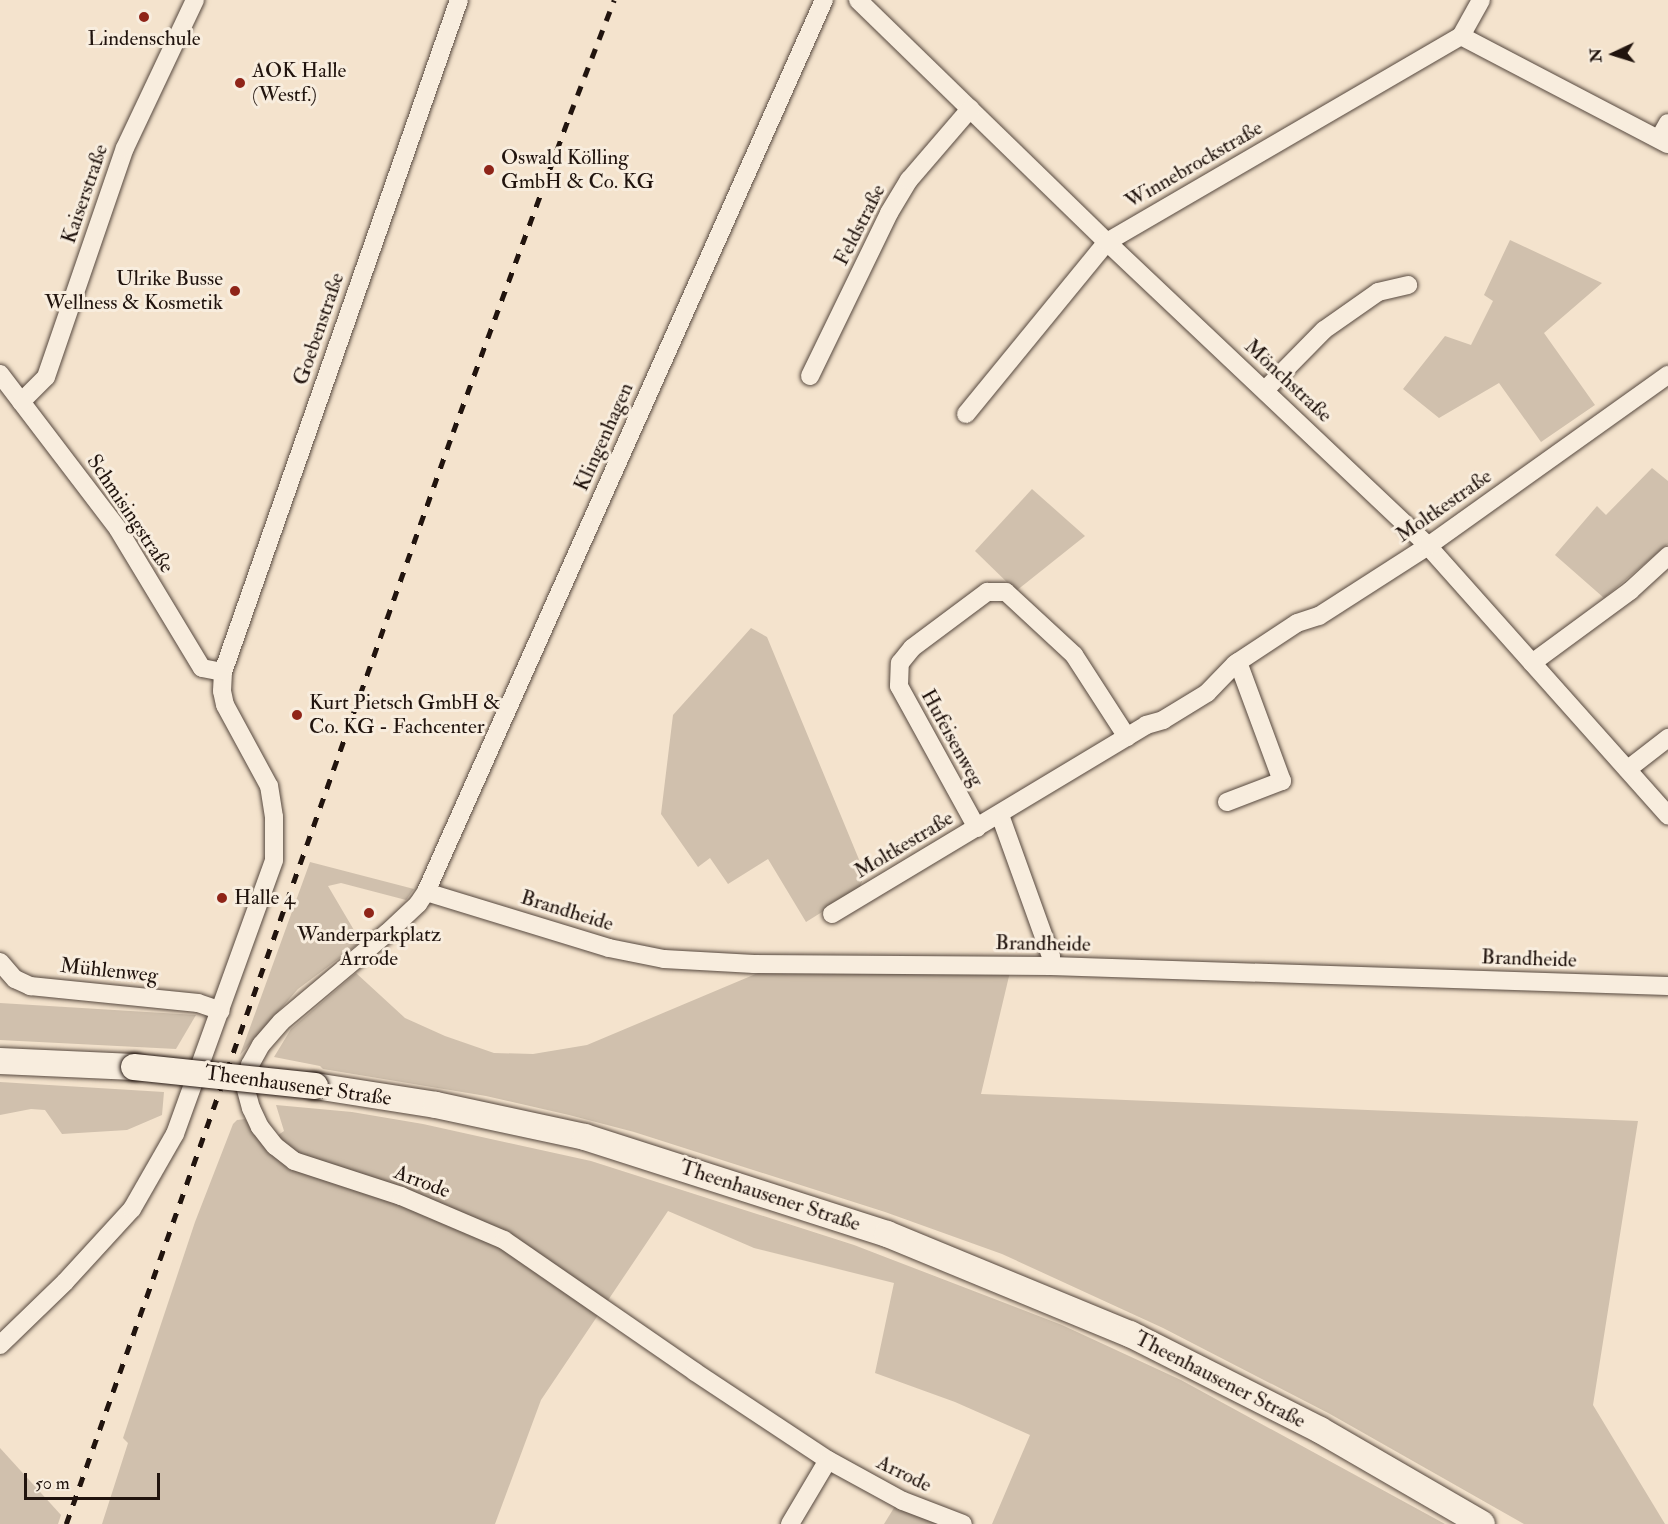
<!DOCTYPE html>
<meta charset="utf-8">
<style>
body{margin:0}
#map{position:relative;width:1668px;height:1524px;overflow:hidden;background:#f4e3cd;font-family:"IM FELL Double Pica",serif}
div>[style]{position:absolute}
.green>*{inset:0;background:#d0c0ad}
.roads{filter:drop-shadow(0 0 2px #56483e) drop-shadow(0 0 2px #56483e)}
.minor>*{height:18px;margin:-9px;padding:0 9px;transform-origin:9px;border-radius:9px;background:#f8edde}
.secondary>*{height:26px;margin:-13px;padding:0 13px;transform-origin:13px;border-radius:13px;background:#f8edde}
.rail>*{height:4.5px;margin-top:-2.25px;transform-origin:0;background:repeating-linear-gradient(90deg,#21140e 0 10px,transparent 0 20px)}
.bridges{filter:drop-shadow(0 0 2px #21140e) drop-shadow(0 0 2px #21140e)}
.secondary-bridge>*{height:26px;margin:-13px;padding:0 13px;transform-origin:13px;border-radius:13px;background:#f8edde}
.dots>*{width:16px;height:16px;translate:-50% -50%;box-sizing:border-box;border:3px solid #f8edde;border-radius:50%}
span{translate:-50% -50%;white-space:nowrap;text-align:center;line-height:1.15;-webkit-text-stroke:6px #f8edde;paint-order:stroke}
.poi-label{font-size:21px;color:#21140e}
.left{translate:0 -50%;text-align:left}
.right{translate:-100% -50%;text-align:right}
.street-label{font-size:21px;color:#21140e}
.north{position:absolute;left:1584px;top:24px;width:60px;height:60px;-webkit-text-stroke:4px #f8edde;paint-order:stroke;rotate:266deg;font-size:16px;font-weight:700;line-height:24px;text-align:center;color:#21140e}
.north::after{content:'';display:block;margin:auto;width:21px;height:27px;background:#21140e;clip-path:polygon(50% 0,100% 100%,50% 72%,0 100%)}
.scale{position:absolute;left:24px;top:1473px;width:136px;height:27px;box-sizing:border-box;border:3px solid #21140e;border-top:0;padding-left:8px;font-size:18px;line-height:21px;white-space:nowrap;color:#21140e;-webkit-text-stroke:4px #f8edde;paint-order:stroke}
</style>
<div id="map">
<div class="green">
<i style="clip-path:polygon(1510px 240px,1602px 283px,1544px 333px,1595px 405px,1541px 442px,1499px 383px,1439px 418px,1403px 389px,1445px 336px,1471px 345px,1493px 301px,1484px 295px)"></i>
<i style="clip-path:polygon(1652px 468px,1668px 481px,1668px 544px,1604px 598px,1555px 555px,1597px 506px,1606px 515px)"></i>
<i style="clip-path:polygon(1032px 489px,1085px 536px,1016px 591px,975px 551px)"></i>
<i style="clip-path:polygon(751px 628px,767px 637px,865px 874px,859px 889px,806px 922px,768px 859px,728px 884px,710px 858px,698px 867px,661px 814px,673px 715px)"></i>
<i style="clip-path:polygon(310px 862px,414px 889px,406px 900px,341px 883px,328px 886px,361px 942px,298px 989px,240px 1055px)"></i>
<i style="clip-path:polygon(1010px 972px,981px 1094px,1638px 1121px,1593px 1405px,1665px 1524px,1524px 1524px,1330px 1414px,1163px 1328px,1002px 1254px,885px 1212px,634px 1132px,569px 1115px,486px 1096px,323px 1069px,320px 1066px,274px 1057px,291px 1029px,356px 973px,405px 1018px,445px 1036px,494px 1053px,533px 1054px,587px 1045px,758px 973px)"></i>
<i style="clip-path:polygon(0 1003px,196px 1015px,176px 1049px,0 1040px)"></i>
<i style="clip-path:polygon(0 1082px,164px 1092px,162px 1115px,127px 1130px,62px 1134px,45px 1110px,31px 1109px,0 1115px)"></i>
<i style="clip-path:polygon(276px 1105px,352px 1112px,423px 1124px,591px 1161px,854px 1245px,1062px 1325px,1181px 1380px,1445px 1524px,992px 1524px,1030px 1435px,955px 1402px,875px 1373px,894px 1283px,754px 1248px,668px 1211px,541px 1400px,495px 1524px,102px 1524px,128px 1443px,123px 1438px,195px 1222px,233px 1124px,237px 1120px,245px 1119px,265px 1144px,284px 1131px)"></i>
<i style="clip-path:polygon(0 1448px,61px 1515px,58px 1524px,0 1524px)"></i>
<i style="clip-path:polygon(897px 1503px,941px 1524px,884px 1524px)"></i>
</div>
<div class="roads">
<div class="minor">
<i style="left:824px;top:0;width:977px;rotate:114.05deg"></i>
<i style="left:426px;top:892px;width:14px;rotate:124deg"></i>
<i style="left:418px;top:904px;width:42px;rotate:136.9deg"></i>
<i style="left:387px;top:933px;width:138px;rotate:140deg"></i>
<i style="left:281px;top:1022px;width:30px;rotate:131deg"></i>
<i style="left:261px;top:1045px;width:23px;rotate:119deg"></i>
<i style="left:250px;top:1065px;width:22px;rotate:103deg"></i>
<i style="left:245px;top:1086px;width:23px;rotate:75deg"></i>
<i style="left:251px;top:1108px;width:21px;rotate:65deg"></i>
<i style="left:260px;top:1127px;width:24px;rotate:52deg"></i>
<i style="left:275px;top:1146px;width:24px;rotate:38deg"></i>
<i style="left:294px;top:1161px;width:113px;rotate:18.1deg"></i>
<i style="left:401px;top:1196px;width:112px;rotate:23.1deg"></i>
<i style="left:504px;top:1240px;width:232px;rotate:34.6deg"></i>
<i style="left:695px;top:1372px;width:159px;rotate:33.5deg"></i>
<i style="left:828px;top:1460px;width:85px;rotate:28.7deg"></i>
<i style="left:903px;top:1501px;width:64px;rotate:21deg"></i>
<i style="left:858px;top:0;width:347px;rotate:44.2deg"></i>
<i style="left:1107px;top:242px;width:442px;rotate:43.4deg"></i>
<i style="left:1428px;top:546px;width:361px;rotate:48.3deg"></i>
<i style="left:1461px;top:36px;width:233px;rotate:27.6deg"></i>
<i style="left:1659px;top:139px;width:18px;rotate:-61deg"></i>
<i style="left:0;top:374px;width:195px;rotate:52.7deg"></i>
<i style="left:118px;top:529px;width:162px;rotate:58.9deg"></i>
<i style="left:202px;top:668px;width:21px;rotate:11deg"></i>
<i style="left:810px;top:376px;width:181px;rotate:-64.1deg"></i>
<i style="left:889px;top:213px;width:39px;rotate:-59deg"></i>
<i style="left:909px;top:180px;width:94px;rotate:-49.3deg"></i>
<i style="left:1265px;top:390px;width:84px;rotate:-45.5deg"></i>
<i style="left:1324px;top:330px;width:66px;rotate:-35.1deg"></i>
<i style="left:1378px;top:292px;width:31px;rotate:-13deg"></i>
<i style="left:21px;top:402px;width:35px;rotate:-45deg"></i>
<i style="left:46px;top:377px;width:242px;rotate:-71deg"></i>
<i style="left:125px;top:148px;width:164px;rotate:-64.7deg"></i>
<i style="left:966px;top:414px;width:222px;rotate:-50.7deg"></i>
<i style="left:1107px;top:242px;width:410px;rotate:-30.2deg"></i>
<i style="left:1461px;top:36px;width:41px;rotate:-60.9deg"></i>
<i style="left:1532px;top:663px;width:122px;rotate:-36.3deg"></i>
<i style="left:1630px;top:591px;width:52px;rotate:-42.6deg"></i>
<i style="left:1628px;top:769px;width:51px;rotate:-37.8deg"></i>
<i style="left:1227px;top:802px;width:59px;rotate:-20.9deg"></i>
<i style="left:1282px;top:781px;width:127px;rotate:-110.3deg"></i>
<i style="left:1000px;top:815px;width:151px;rotate:70.2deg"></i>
<i style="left:1051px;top:957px;width:9px;rotate:90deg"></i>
<i style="left:977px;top:828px;width:162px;rotate:-118.8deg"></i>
<i style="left:899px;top:686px;width:23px;rotate:-88deg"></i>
<i style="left:900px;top:663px;width:19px;rotate:-51deg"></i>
<i style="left:912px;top:648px;width:94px;rotate:-36.7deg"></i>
<i style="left:987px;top:592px;width:19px"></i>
<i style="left:1006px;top:592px;width:93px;rotate:42.8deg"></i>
<i style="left:1074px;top:655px;width:98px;rotate:57.1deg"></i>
<i style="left:426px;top:892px;width:191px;rotate:17deg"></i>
<i style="left:609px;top:948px;width:56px;rotate:11.3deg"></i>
<i style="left:664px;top:959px;width:90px;rotate:3.2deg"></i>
<i style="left:754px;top:964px;width:297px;rotate:0.4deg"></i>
<i style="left:1051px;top:966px;width:617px;rotate:1.86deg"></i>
<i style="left:832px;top:914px;width:366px;rotate:-31deg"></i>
<i style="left:1146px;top:725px;width:18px;rotate:-16deg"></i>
<i style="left:1163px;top:720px;width:52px;rotate:-31.5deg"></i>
<i style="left:1207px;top:693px;width:40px;rotate:-46deg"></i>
<i style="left:1235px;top:664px;width:74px;rotate:-33.5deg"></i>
<i style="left:1297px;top:623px;width:23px;rotate:-18deg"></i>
<i style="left:1319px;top:616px;width:130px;rotate:-32.7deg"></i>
<i style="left:1428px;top:546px;width:295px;rotate:-35.5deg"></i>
<i style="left:0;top:962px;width:23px;rotate:49deg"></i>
<i style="left:15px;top:979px;width:17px;rotate:25deg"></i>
<i style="left:30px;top:986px;width:169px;rotate:5.8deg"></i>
<i style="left:198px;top:1003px;width:24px;rotate:19deg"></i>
<i style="left:0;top:1345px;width:91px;rotate:-44.1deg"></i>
<i style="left:65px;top:1282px;width:99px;rotate:-47.5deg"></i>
<i style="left:132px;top:1209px;width:86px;rotate:-60.2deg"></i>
<i style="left:175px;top:1134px;width:291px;rotate:-70.1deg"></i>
<i style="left:274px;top:860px;width:43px;rotate:-90deg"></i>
<i style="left:274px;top:817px;width:31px;rotate:-99deg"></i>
<i style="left:269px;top:786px;width:92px;rotate:-118.5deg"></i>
<i style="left:225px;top:705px;width:14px;rotate:-102deg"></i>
<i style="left:222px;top:691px;width:19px;rotate:-87deg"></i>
<i style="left:223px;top:672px;width:712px;rotate:-70.65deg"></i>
<i style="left:790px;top:1524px;width:74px;rotate:-59.3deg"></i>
</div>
<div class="secondary">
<i style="left:0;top:1061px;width:134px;rotate:2.6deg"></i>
<i style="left:315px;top:1086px;width:122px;rotate:8.9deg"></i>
<i style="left:436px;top:1105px;width:152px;rotate:12.1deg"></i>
<i style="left:585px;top:1137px;width:317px;rotate:17.8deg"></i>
<i style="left:887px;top:1234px;width:263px;rotate:22.4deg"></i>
<i style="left:1130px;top:1334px;width:213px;rotate:26.8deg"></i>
<i style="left:1320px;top:1430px;width:187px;rotate:30.1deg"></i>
</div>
</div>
<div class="rail">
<i style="left:66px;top:1524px;width:1159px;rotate:-70.49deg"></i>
<i style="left:453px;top:432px;width:339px;rotate:-69.8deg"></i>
<i style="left:570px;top:114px;width:122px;rotate:-68.9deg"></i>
</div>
<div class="bridges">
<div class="secondary-bridge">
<i style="left:134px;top:1067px;width:182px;rotate:6deg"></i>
</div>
</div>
<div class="dots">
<i style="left:144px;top:17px;background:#8f2418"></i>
<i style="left:240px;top:83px;background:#8f2418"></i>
<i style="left:489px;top:170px;background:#8f2418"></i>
<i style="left:235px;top:291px;background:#8f2418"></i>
<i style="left:297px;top:715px;background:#8f2418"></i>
<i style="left:222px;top:898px;background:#8f2418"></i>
<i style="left:369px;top:913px;background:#8f2418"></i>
</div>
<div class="poi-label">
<span style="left:144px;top:39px">Lindenschule</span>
<span class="left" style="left:252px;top:83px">AOK Halle<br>(Westf.)</span>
<span class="left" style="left:501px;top:170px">Oswald Kölling<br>GmbH &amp; Co. KG</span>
<span class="right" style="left:223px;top:291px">Ulrike Busse<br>Wellness &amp; Kosmetik</span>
<span class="left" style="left:309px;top:715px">Kurt Pietsch GmbH &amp;<br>Co. KG - Fachcenter</span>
<span class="left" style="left:234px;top:898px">Halle 4</span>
<span style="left:369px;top:947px">Wanderparkplatz<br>Arrode</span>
</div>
<div class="street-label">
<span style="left:1194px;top:165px;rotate:-30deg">Winnebrockstraße</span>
<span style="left:85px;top:194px;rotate:-71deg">Kaiserstraße</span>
<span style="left:860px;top:225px;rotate:-63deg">Feldstraße</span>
<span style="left:319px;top:329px;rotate:-71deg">Goebenstraße</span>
<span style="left:1288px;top:381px;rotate:43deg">Mönchstraße</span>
<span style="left:604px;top:437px;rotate:-66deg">Klingenhagen</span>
<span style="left:1444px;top:506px;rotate:-35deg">Moltkestraße</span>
<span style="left:130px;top:514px;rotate:56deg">Schmisingstraße</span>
<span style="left:952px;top:738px;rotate:61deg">Hufeisenweg</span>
<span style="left:904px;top:845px;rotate:-31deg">Moltkestraße</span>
<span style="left:567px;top:911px;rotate:17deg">Brandheide</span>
<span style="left:1043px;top:944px;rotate:1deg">Brandheide</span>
<span style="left:1529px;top:959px;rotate:2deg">Brandheide</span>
<span style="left:109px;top:971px;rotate:6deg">Mühlenweg</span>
<span style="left:298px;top:1086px;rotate:8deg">Theenhausener Straße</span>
<span style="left:422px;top:1182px;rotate:21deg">Arrode</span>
<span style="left:770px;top:1196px;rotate:18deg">Theenhausener Straße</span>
<span style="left:1220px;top:1380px;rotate:27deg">Theenhausener Straße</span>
<span style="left:904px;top:1474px;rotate:26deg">Arrode</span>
</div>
<div class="north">N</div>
<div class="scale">50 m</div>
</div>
